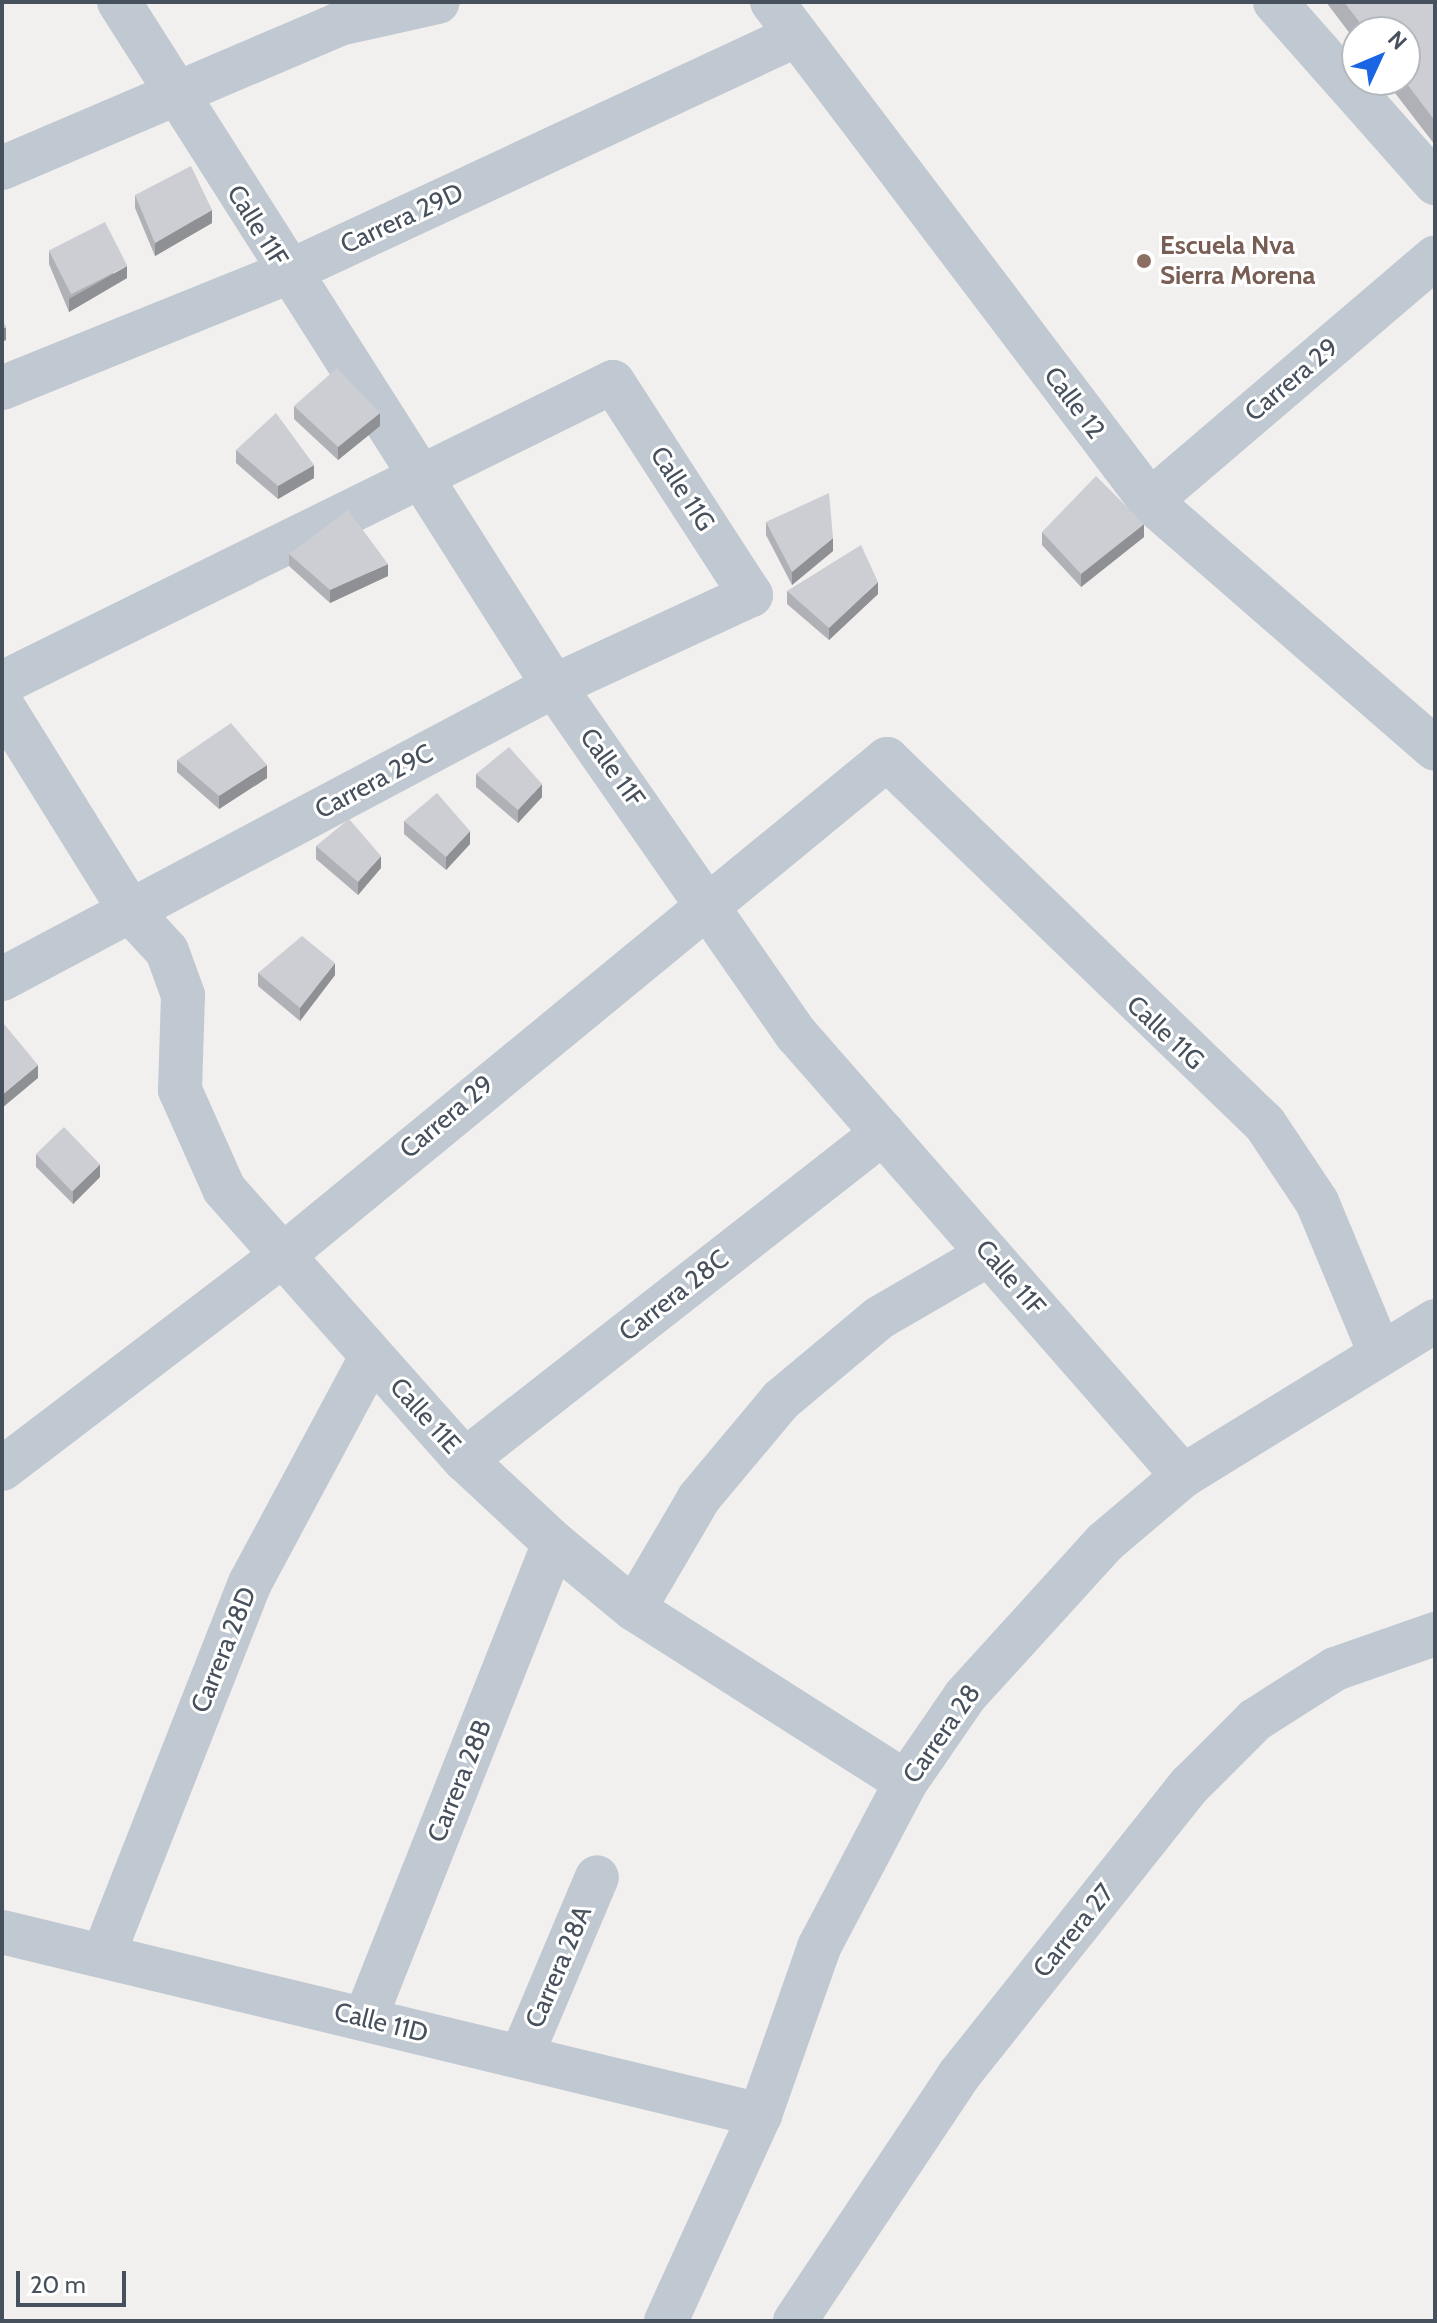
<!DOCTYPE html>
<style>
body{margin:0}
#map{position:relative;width:1437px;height:2323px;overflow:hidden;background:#f2efef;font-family:Cabin,sans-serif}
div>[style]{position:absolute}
.minor>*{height:44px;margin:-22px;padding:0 22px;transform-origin:22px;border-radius:22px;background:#c0c9d1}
.tertiary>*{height:44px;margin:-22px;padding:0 22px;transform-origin:22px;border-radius:22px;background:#c0c9d1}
.wall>*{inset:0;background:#afb1b6}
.shaded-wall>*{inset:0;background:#8f9094}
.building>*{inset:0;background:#ccced4;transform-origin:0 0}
.dots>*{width:22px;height:22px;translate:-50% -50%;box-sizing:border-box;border:4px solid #fff;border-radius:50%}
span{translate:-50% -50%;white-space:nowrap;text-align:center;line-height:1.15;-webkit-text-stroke:6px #fff;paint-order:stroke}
.street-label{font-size:26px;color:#47515d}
.education-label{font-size:26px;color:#785e54;font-weight:700}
.left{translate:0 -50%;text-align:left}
.frame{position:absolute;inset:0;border:4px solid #47515d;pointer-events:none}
.north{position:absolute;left:1341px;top:16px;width:80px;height:80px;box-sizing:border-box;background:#fff;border:2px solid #b5b9be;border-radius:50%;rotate:46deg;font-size:22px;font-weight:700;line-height:32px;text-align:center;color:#47515d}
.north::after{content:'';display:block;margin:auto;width:28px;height:36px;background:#1965e3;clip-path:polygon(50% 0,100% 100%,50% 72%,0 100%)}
.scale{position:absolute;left:16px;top:2271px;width:110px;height:36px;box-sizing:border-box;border:4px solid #47515d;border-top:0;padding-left:10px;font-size:24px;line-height:28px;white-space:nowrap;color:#47515d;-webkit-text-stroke:6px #fff;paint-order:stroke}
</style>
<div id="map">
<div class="minor">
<i style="left:119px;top:2px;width:811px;rotate:57.55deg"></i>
<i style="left:554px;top:686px;width:425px;rotate:55.2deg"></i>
<i style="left:797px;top:1035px;width:586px;rotate:48.8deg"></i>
<i style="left:1275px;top:2px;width:242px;rotate:48.5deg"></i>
<i style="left:2px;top:168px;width:366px;rotate:-23.1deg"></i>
<i style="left:339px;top:24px;width:101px;rotate:-12.5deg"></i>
<i style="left:2px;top:388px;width:306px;rotate:-22deg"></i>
<i style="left:286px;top:273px;width:561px;rotate:-24.97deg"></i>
<i style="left:1150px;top:501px;width:375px;rotate:-40.5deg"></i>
<i style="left:2px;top:683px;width:681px;rotate:-26.23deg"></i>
<i style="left:613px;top:382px;width:254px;rotate:57.1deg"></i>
<i style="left:751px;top:595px;width:217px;rotate:155.2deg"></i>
<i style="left:554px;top:686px;width:625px;rotate:152.04deg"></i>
<i style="left:2px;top:705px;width:243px;rotate:58.1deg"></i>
<i style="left:130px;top:911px;width:54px;rotate:47.2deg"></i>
<i style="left:167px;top:951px;width:47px;rotate:70deg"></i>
<i style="left:183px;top:995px;width:95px;rotate:91.8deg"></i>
<i style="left:180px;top:1090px;width:108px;rotate:66deg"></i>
<i style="left:224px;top:1189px;width:363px;rotate:48.4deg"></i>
<i style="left:465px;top:1460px;width:122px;rotate:43deg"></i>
<i style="left:554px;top:1543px;width:104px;rotate:39.5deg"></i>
<i style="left:634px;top:1609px;width:322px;rotate:32.5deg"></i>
<i style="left:465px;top:1460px;width:531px;rotate:-38.04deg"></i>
<i style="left:2px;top:1469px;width:352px;rotate:-37.3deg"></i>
<i style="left:282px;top:1256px;width:783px;rotate:-39.4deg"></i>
<i style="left:887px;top:759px;width:525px;rotate:44deg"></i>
<i style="left:1265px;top:1124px;width:94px;rotate:56.3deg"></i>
<i style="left:1317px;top:1202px;width:161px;rotate:67.4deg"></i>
<i style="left:634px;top:1609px;width:129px;rotate:-59.6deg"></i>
<i style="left:699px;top:1498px;width:128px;rotate:-50.1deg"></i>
<i style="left:781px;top:1400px;width:128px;rotate:-39.9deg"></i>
<i style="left:879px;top:1318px;width:127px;rotate:-30.2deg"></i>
<i style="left:2px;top:1932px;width:780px;rotate:13.57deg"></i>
<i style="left:103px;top:1956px;width:401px;rotate:-68.5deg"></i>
<i style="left:250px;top:1583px;width:256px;rotate:-61.8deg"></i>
<i style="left:365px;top:2019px;width:512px;rotate:-68.34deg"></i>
<i style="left:521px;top:2057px;width:195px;rotate:-67.1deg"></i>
<i style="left:666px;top:2321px;width:226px;rotate:-65.5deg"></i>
<i style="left:760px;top:2115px;width:178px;rotate:-70.6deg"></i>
<i style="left:819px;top:1947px;width:187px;rotate:-62.2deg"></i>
<i style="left:906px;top:1782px;width:104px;rotate:-55.5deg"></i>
<i style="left:965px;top:1696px;width:207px;rotate:-47.7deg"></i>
<i style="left:1104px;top:1543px;width:104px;rotate:-40.3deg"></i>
<i style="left:1183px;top:1476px;width:296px;rotate:-31.6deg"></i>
<i style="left:795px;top:2321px;width:296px;rotate:-56.3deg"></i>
<i style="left:959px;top:2075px;width:371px;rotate:-51.5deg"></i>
<i style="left:1190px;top:1785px;width:92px;rotate:-45deg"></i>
<i style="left:1255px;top:1720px;width:95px;rotate:-32.5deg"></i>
<i style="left:1335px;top:1669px;width:106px;rotate:-19.3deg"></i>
</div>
<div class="tertiary">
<i style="left:772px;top:2px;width:626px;rotate:52.86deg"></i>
<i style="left:1150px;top:501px;width:378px;rotate:41deg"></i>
</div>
<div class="wall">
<i style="clip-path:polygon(1326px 2px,1435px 2px,1435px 145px,1385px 80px,1405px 80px,1405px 32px,1357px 32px,1357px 43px)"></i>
<i style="clip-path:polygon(135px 195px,212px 223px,155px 256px,135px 208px)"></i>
<i style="clip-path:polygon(49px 251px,127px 278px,69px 312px,49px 264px)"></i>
<i style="clip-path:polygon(294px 406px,380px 426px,338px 460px,294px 419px)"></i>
<i style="clip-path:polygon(236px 450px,314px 478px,278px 499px,236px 463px)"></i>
<i style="clip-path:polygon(766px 522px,833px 551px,792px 585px,766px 535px)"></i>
<i style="clip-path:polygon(1042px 532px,1144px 537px,1081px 587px,1042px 545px)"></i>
<i style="clip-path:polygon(289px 554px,388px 576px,330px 603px,289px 566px)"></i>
<i style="clip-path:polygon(787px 591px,878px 594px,829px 640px,787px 604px)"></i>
<i style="clip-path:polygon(177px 760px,267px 778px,219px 809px,177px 772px)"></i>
<i style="clip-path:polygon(476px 774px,542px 797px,518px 823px,476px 787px)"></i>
<i style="clip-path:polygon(404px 821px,470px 844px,446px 870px,404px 834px)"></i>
<i style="clip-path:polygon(316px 846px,381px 868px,358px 895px,316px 859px)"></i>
<i style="clip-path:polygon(258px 973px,335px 975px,300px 1021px,258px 986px)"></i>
<i style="clip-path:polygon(36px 1154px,100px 1177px,73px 1204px,36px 1167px)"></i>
</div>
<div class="shaded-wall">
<i style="clip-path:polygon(212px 210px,212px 223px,155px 256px,155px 243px)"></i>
<i style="clip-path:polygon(127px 266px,127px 278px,69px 312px,69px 299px)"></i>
<i style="clip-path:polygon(6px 327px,6px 340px,2px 342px,2px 329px)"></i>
<i style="clip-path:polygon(380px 413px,380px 426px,338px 460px,338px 447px)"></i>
<i style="clip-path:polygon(314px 465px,314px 478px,278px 499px,278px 486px)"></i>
<i style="clip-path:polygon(1144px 524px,1144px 537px,1081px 587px,1081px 574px)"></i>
<i style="clip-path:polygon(833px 538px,833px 551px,792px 585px,792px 572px)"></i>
<i style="clip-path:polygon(388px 564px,388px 576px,330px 603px,330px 590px)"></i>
<i style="clip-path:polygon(878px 582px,878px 594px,829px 640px,829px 628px)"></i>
<i style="clip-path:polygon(267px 765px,267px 778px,219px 809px,219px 796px)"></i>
<i style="clip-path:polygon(542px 784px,542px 797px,518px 823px,518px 810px)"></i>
<i style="clip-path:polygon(470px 831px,470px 844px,446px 870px,446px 857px)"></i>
<i style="clip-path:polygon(381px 856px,381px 868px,358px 895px,358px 882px)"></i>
<i style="clip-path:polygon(335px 963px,335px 975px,300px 1021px,300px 1008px)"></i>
<i style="clip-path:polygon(38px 1065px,38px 1078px,2px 1108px,2px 1095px)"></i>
<i style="clip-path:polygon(100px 1164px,100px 1177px,73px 1204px,73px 1191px)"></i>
</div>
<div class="building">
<i style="clip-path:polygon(1344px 2px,1435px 2px,1435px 121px,1404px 80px,1405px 80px,1405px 32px,1367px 32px)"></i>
<i style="clip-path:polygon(191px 166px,212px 210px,155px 243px,135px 195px)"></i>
<i style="left:105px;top:222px;width:49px;height:63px;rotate:63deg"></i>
<i style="clip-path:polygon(2px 319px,6px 327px,2px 329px)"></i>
<i style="clip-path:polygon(337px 368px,380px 413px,338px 447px,294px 406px)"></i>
<i style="clip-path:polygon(276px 413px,314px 465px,278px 486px,236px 450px)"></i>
<i style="clip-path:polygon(1096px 476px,1144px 524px,1081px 574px,1042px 532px)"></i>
<i style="clip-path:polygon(829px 493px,833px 538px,792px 572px,766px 522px)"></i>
<i style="clip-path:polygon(348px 510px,388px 564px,330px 590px,289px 554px)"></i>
<i style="clip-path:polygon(861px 545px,878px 582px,829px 628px,787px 591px)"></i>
<i style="clip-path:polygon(231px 723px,267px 765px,219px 796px,177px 760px)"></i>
<i style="clip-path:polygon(509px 747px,542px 784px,518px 810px,476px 774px)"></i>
<i style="clip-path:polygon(437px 793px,470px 831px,446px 857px,404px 821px)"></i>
<i style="clip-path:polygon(349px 819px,381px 856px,358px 882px,316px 846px)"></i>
<i style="clip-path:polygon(302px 936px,335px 963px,300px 1008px,258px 973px)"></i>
<i style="clip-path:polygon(4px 1024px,38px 1065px,2px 1095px,2px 1026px)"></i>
<i style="left:64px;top:1127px;width:52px;height:39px;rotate:46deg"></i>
</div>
<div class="dots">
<i style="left:1144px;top:261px;background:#8d6e63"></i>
</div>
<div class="street-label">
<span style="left:402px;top:219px;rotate:-25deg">Carrera 29D</span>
<span style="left:257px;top:226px;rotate:58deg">Calle 11F</span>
<span style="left:1292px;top:380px;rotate:-40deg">Carrera 29</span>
<span style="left:1074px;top:403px;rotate:53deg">Calle 12</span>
<span style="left:682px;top:489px;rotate:57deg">Calle 11G</span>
<span style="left:612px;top:768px;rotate:54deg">Calle 11F</span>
<span style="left:374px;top:782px;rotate:-28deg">Carrera 29C</span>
<span style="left:1165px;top:1033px;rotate:43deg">Calle 11G</span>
<span style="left:447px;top:1117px;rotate:-40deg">Carrera 29</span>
<span style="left:1010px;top:1278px;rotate:49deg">Calle 11F</span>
<span style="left:674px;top:1296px;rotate:-38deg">Carrera 28C</span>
<span style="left:425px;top:1416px;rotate:48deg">Calle 11E</span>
<span style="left:224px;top:1650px;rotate:-68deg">Carrera 28D</span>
<span style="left:942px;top:1734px;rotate:-55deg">Carrera 28</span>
<span style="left:460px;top:1781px;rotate:-68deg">Carrera 28B</span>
<span style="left:1074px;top:1931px;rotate:-51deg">Carrera 27</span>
<span style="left:559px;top:1967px;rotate:-67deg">Carrera 28A</span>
<span style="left:381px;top:2023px;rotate:14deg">Calle 11D</span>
</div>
<div class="education-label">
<span class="left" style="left:1160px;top:261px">Escuela Nva<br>Sierra Morena</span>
</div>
<div class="frame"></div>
<div class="north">N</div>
<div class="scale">20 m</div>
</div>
